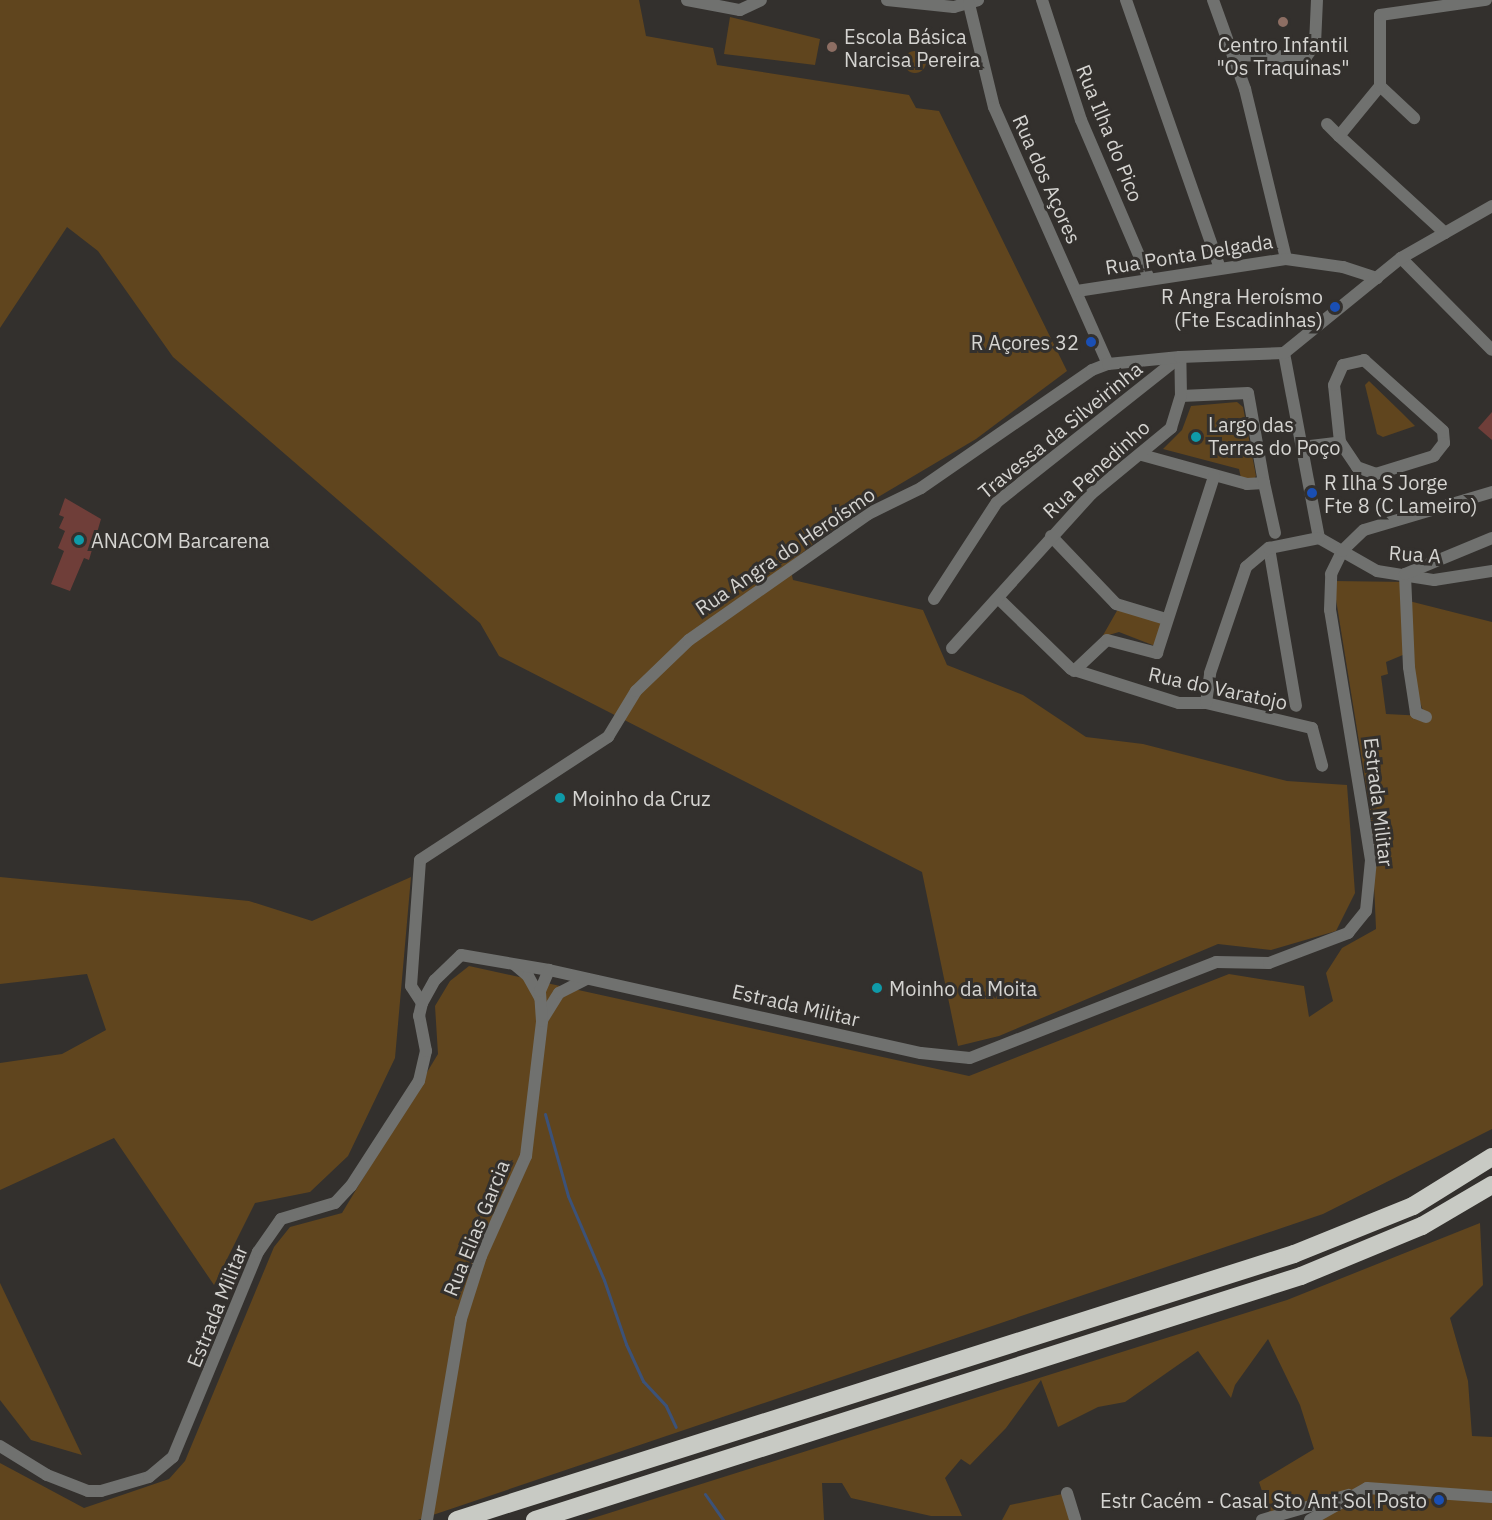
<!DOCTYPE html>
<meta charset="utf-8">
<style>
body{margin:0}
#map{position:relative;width:1492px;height:1520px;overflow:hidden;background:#33302d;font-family:"IBM Plex Sans",sans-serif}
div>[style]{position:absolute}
.green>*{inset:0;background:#60451e}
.round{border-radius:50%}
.stream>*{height:3px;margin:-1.5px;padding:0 1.5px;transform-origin:1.5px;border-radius:1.5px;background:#3c5278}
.building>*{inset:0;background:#6f3e39}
.minor>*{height:12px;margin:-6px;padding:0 6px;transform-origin:6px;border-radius:6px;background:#70716f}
.tertiary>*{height:12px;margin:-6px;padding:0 6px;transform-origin:6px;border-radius:6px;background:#70716f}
.motorway>*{height:18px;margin:-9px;padding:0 9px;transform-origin:9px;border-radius:9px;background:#c8cac4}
.dots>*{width:16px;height:16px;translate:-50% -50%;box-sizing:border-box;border:3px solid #33302d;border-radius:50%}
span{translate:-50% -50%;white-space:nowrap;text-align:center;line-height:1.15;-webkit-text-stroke:6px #33302d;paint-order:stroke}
.poi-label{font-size:20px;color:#d5d4d1}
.left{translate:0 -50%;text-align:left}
.right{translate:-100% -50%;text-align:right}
.street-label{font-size:20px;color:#d5d4d1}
</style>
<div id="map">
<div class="green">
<i style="clip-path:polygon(0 0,639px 0,646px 36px,713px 48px,717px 65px,909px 95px,916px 108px,939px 111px,1067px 371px,976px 439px,863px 506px,789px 563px,793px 580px,923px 610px,947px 665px,1023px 695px,1086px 737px,1143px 744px,1287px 781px,1347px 785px,1355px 893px,1336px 931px,1271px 950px,1218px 944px,999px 1036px,958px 1046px,922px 872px,499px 656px,480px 623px,173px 357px,98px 251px,67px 227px,0 328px)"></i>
<i style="clip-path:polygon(730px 17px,820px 39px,815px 65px,724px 54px)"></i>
<i class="round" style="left:904px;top:51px;width:22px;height:22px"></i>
<i style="clip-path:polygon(1369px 381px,1402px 413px,1415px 426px,1383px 437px,1377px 434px,1365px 385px)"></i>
<i style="clip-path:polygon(1237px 402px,1243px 407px,1256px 476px,1253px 480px,1241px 478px,1239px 469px,1163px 449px,1182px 430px,1191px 406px)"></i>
<i style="clip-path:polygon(evenodd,1333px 581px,1408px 582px,1409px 601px,1492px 622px,1492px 1129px,1323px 1214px,418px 1520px,0 1520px,0 1463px,84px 1508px,169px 1479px,185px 1461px,274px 1247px,290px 1227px,342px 1213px,438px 1054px,435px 1006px,450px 981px,469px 966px,969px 1076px,1229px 974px,1304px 986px,1309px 1017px,1333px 1001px,1326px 973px,1342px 948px,1376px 929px,1371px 816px,1333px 581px,1410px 652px,1411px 677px,1425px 716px,1386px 714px,1381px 676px,1388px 674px,1386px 662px,1410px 652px)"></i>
<i style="clip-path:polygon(1118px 609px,1161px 623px,1155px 646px,1119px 632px,1102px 637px)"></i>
<i style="clip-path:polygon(0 877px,249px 901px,312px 921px,411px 877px,395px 1058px,348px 1156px,310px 1192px,255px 1203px,214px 1285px,114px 1138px,0 1190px,0 1063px,62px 1054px,106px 1030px,87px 974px,0 984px)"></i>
<i style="clip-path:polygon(1480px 1223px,1483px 1285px,1450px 1318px,1468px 1381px,1472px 1436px,1492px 1437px,1492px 1520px,1310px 1520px,1323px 1509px,1269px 1512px,1259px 1482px,1314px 1449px,1300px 1405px,1268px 1339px,1235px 1385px,1231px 1398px,1198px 1351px,1125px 1402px,1098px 1407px,1058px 1427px,1041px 1380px,1006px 1428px,970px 1465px,961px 1459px,945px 1478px,962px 1516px,931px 1516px,851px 1498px,842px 1483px,822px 1483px,824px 1520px,587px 1520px,1287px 1300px)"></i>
<i style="clip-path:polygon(0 1283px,82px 1455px,31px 1440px,0 1400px)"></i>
<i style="clip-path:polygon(1067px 1493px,1075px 1520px,1002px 1520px,1010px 1505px)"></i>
</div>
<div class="stream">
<i style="left:545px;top:1114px;width:85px;rotate:74.3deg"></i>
<i style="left:568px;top:1196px;width:91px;rotate:66.8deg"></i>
<i style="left:604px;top:1280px;width:68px;rotate:71deg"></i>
<i style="left:626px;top:1344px;width:41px;rotate:65.3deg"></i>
<i style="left:643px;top:1381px;width:34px;rotate:47deg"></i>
<i style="left:666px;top:1406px;width:23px;rotate:65deg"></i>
<i style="left:705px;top:1494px;width:32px;rotate:55deg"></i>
</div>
<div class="building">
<i style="clip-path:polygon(1492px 412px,1492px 440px,1478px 428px)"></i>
<i style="clip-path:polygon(65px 498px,101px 519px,89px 560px,84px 558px,70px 591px,51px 584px,64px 551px,58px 548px,65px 531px,59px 528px,64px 517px,59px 515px)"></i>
</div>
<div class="minor">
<i style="left:687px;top:0;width:54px;rotate:10.7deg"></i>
<i style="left:740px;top:10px;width:23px;rotate:-25deg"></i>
<i style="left:887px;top:0;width:67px;rotate:6deg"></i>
<i style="left:954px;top:7px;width:25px;rotate:-16deg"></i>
<i style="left:1042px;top:0;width:126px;rotate:72deg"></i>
<i style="left:1081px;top:120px;width:173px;rotate:66.8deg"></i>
<i style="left:1126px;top:0;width:284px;rotate:70.7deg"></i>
<i style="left:1213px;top:0;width:95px;rotate:70.2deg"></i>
<i style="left:1245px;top:89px;width:175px;rotate:76.4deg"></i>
<i style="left:969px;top:4px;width:106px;rotate:76.4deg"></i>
<i style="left:994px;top:107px;width:281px;rotate:66.1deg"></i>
<i style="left:1233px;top:55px;width:73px;rotate:1.6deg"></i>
<i style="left:1306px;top:57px;width:16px;rotate:-55deg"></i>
<i style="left:1315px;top:44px;width:44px;rotate:-87.4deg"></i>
<i style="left:1380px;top:86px;width:47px;rotate:43.3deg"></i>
<i style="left:1327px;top:124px;width:17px;rotate:45deg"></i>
<i style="left:1445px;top:233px;width:144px;rotate:-137.5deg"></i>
<i style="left:1339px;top:136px;width:65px;rotate:-50.6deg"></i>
<i style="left:1380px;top:86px;width:71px;rotate:-90deg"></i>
<i style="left:1380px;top:15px;width:107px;rotate:-8.1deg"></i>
<i style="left:1401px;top:258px;width:129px;rotate:45.3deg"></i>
<i style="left:1077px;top:291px;width:211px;rotate:-8.7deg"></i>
<i style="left:1286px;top:259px;width:58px;rotate:8deg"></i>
<i style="left:1343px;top:267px;width:36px;rotate:18deg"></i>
<i style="left:1284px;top:353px;width:188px;rotate:79.3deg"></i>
<i style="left:1319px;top:538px;width:67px;rotate:29.6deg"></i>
<i style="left:1377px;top:571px;width:58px;rotate:9deg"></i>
<i style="left:1434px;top:580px;width:59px;rotate:-8.8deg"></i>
<i style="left:1364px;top:360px;width:106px;rotate:41.9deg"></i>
<i style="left:1443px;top:431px;width:12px;rotate:85deg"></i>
<i style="left:1444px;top:443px;width:16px;rotate:128deg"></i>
<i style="left:1434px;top:456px;width:61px;rotate:162.8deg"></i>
<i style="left:1376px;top:474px;width:20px;rotate:-160deg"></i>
<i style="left:1357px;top:467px;width:30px;rotate:-124deg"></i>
<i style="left:1340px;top:442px;width:57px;rotate:-96deg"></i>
<i style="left:1334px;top:385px;width:22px;rotate:-66deg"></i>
<i style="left:1343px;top:365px;width:22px;rotate:-13deg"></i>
<i style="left:1302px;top:447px;width:38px;rotate:-7deg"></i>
<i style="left:1142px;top:455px;width:109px;rotate:15.4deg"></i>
<i style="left:1247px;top:484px;width:17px;rotate:-3deg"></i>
<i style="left:1264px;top:483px;width:91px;rotate:-100.1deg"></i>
<i style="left:1248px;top:393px;width:67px;rotate:177.4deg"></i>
<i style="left:1264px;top:483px;width:51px;rotate:77.6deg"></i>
<i style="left:1051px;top:536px;width:94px;rotate:46.3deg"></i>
<i style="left:1116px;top:604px;width:52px;rotate:16.7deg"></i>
<i style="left:1269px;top:548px;width:160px;rotate:80.3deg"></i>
<i style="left:934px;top:599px;width:116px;rotate:-57deg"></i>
<i style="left:997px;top:502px;width:233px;rotate:-38.4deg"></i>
<i style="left:1000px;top:600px;width:99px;rotate:44.2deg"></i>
<i style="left:1071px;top:669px;width:113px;rotate:17.5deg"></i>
<i style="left:1179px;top:703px;width:27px"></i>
<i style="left:1206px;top:703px;width:109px;rotate:13.3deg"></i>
<i style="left:1312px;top:728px;width:39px;rotate:75deg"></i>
<i style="left:952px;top:648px;width:207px;rotate:-47.9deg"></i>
<i style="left:1091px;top:494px;width:104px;rotate:-39.5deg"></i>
<i style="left:1171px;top:428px;width:34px;rotate:-73deg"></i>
<i style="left:1181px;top:396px;width:39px;rotate:-91deg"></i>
<i style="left:1074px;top:671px;width:45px;rotate:-43.2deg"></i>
<i style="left:1107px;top:640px;width:52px;rotate:14.6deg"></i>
<i style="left:1157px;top:653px;width:186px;rotate:-72.1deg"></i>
<i style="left:1206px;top:703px;width:30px;rotate:-82deg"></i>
<i style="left:1210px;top:673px;width:112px;rotate:-71.2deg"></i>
<i style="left:1246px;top:567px;width:30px;rotate:-40deg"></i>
<i style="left:1269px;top:548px;width:51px;rotate:-11.3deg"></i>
<i style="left:1426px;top:717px;width:11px;rotate:-158deg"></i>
<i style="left:1416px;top:713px;width:47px;rotate:-98.7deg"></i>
<i style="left:1409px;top:667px;width:93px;rotate:-92.5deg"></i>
<i style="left:1405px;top:574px;width:94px;rotate:-22.5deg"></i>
<i style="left:422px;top:1003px;width:20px;rotate:-123deg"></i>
<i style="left:411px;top:986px;width:126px;rotate:-85.9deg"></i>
<i style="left:420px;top:860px;width:225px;rotate:-33.2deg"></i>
<i style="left:608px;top:737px;width:54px;rotate:-58.7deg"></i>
<i style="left:636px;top:691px;width:74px;rotate:-43.9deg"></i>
<i style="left:689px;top:640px;width:219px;rotate:-35.1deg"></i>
<i style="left:868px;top:514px;width:59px;rotate:-26.1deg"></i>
<i style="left:921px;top:488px;width:208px;rotate:-34.6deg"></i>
<i style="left:1092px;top:370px;width:17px;rotate:-21deg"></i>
<i style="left:1108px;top:364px;width:72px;rotate:-5.6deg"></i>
<i style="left:1180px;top:357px;width:104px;rotate:-2.2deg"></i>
<i style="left:1284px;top:353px;width:151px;rotate:-39.1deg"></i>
<i style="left:1401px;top:258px;width:105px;rotate:-29.7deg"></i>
<i style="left:1067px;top:1493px;width:28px;rotate:73deg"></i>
<i style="left:1262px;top:1520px;width:90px;rotate:-16.2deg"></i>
</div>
<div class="tertiary">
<i style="left:515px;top:965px;width:17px;rotate:40deg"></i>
<i style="left:528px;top:976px;width:25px;rotate:61deg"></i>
<i style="left:542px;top:1020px;width:32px;rotate:-58deg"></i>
<i style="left:559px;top:993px;width:31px;rotate:-27deg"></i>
<i style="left:0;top:1446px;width:55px;rotate:31.7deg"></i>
<i style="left:47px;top:1475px;width:44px;rotate:21.3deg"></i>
<i style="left:88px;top:1491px;width:13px"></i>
<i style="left:101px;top:1491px;width:50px;rotate:-16.3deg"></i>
<i style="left:149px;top:1477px;width:31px;rotate:-40deg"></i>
<i style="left:173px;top:1457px;width:222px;rotate:-67.5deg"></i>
<i style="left:258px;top:1252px;width:40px;rotate:-55.1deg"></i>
<i style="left:281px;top:1219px;width:56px;rotate:-16.5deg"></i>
<i style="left:335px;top:1203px;width:23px;rotate:-47deg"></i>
<i style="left:351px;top:1186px;width:125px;rotate:-57.1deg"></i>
<i style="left:419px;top:1081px;width:31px;rotate:-77deg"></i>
<i style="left:426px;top:1051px;width:36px;rotate:-101deg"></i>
<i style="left:419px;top:1016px;width:13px;rotate:-77deg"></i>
<i style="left:422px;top:1003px;width:26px;rotate:-61deg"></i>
<i style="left:435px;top:980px;width:36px;rotate:-44deg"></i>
<i style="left:461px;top:955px;width:89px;rotate:9.7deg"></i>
<i style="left:549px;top:970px;width:381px;rotate:12.6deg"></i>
<i style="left:921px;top:1053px;width:49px;rotate:5.8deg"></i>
<i style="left:970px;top:1058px;width:264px;rotate:-21.3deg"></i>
<i style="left:1216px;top:962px;width:53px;rotate:1.1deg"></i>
<i style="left:1269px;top:963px;width:85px;rotate:-20.8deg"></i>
<i style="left:1348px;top:933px;width:28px;rotate:-51deg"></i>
<i style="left:1366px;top:911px;width:51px;rotate:-84.4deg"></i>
<i style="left:1371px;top:860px;width:253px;rotate:-99.3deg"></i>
<i style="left:1330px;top:610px;width:36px;rotate:-88deg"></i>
<i style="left:1331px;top:574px;width:25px;rotate:-64deg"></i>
<i style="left:1342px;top:551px;width:30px;rotate:-44deg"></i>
<i style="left:1364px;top:530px;width:134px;rotate:-16.5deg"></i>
<i style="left:427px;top:1520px;width:204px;rotate:-80.4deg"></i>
<i style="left:461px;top:1319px;width:66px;rotate:-72.4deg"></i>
<i style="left:481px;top:1256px;width:110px;rotate:-65.8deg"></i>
<i style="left:526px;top:1156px;width:136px;rotate:-83.2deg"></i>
<i style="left:542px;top:1021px;width:30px;rotate:-94deg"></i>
<i style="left:540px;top:991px;width:23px;rotate:-67deg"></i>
<i style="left:1310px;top:1520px;width:65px;rotate:-29.3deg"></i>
<i style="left:1367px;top:1488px;width:125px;rotate:4.1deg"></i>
</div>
<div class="motorway">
<i style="left:457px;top:1520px;width:878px;rotate:-17.63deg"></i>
<i style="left:1294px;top:1254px;width:128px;rotate:-22deg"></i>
<i style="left:1413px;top:1206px;width:93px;rotate:-31.8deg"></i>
<i style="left:535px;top:1520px;width:804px;rotate:-17.67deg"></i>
<i style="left:1301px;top:1276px;width:131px;rotate:-22.5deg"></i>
<i style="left:1422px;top:1226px;width:81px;rotate:-30.4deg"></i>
</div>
<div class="dots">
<i style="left:1283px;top:22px;background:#8d6e63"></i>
<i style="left:832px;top:47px;background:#8d6e63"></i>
<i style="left:1335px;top:307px;background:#1a4fb4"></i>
<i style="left:1091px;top:342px;background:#1a4fb4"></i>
<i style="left:1196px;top:437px;background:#0f9aa8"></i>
<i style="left:1312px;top:493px;background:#1a4fb4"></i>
<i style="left:79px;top:540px;background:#0f9aa8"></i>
<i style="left:560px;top:798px;background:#0f9aa8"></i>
<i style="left:877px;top:988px;background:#0f9aa8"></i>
<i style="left:1439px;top:1500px;background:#1a4fb4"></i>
</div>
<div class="poi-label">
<span class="left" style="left:844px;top:48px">Escola Básica<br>Narcisa Pereira</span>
<span style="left:1283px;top:56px">Centro Infantil<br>"Os Traquinas"</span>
<span class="right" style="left:1323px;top:308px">R Angra Heroísmo<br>(Fte Escadinhas)</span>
<span class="right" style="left:1079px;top:342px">R Açores 32</span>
<span class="left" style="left:1208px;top:436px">Largo das<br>Terras do Poço</span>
<span class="left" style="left:1324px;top:494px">R Ilha S Jorge<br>Fte 8 (C Lameiro)</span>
<span class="left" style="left:91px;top:540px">ANACOM Barcarena</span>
<span class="left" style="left:572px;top:798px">Moinho da Cruz</span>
<span class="left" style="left:889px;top:988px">Moinho da Moita</span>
<span class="right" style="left:1427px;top:1500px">Estr Cacém - Casal Sto Ant Sol Posto</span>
</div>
<div class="street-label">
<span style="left:1110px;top:133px;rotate:68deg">Rua Ilha do Pico</span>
<span style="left:1047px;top:179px;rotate:66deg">Rua dos Açores</span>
<span style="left:1189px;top:254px;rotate:-9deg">Rua Ponta Delgada</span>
<span style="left:1060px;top:430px;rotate:-39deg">Travessa da Silveirinha</span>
<span style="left:1096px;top:469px;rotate:-42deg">Rua Penedinho</span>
<span style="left:785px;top:551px;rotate:-34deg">Rua Angra do Heroísmo</span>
<span style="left:1415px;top:554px;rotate:4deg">Rua A</span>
<span style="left:1218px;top:688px;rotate:12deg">Rua do Varatojo</span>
<span style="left:1379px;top:802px;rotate:83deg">Estrada Militar</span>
<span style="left:796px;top:1005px;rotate:13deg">Estrada Militar</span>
<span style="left:476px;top:1228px;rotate:-68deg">Rua Elias Garcia</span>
<span style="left:217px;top:1306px;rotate:-68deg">Estrada Militar</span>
</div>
</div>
